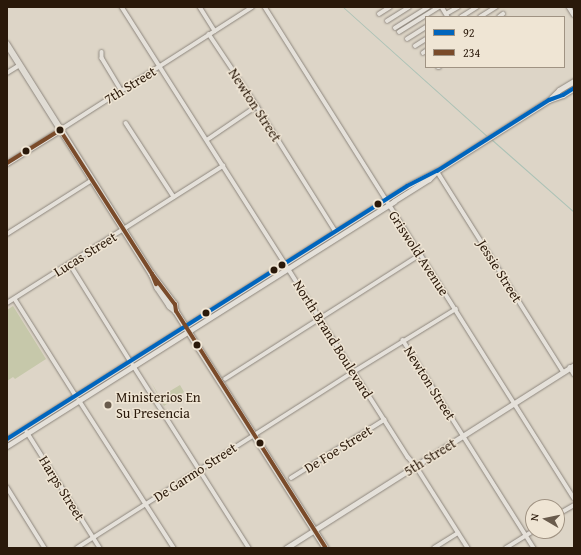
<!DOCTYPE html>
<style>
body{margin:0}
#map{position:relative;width:581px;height:555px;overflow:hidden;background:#ddd5c7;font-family:"Gentium Book Plus",serif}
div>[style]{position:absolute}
.green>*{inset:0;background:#c6c8aa}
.stream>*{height:1px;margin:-0.5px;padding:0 0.5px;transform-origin:0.5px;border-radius:0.5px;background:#acc2b6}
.roads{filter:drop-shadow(0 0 1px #8e877e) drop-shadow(0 0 1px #8e877e)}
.street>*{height:3.5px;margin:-1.75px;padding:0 1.75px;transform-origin:1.75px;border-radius:1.75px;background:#e5e1da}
.secondary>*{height:5px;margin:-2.5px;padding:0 2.5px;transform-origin:2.5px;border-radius:2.5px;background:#e5e1da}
.primary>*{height:5.5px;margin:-2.75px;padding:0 2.75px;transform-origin:2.75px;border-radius:2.75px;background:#e0dcd4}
.bus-1>*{height:4px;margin:-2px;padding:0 2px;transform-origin:2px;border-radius:2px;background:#0065bd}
.bus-2>*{height:4px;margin:-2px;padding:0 2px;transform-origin:2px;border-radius:2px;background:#7a4b2a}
.dots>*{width:11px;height:11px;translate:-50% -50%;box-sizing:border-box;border:2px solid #efe5d4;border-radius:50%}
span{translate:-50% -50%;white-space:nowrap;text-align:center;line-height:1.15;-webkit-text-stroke:3px #efe5d4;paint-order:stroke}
.street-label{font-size:14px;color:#2a190a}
.poi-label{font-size:14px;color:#2a190a}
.left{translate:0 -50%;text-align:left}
.frame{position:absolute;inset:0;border:8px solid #2a190a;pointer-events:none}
.legend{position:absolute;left:425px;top:16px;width:140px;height:52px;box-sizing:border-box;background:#efe5d4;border:1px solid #a09383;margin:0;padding:5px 7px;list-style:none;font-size:12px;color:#2a190a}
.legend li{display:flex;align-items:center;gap:8px;height:20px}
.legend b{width:20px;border:1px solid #a09383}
.north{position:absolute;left:525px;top:499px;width:40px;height:40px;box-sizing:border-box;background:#efe5d4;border:1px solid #a09383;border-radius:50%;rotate:279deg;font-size:11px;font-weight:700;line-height:16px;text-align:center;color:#2a190a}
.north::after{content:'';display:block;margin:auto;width:14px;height:18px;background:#695b4c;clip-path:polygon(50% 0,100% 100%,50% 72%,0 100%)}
</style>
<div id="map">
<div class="green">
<i style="clip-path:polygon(13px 306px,46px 359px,15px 379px,13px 377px,7px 381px,7px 310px)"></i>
<i style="clip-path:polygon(151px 382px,160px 397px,180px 385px,184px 392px,164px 406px)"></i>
</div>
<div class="stream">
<i style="left:343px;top:7px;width:193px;rotate:41.9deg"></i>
<i style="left:491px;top:139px;width:111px;rotate:41.3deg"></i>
</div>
<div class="roads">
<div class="street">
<i style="left:122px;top:7px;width:533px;rotate:57.56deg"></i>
<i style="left:408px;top:457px;width:12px;rotate:48deg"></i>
<i style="left:416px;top:466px;width:97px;rotate:57.6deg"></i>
<i style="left:200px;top:7px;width:28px;rotate:58deg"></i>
<i style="left:265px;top:7px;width:580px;rotate:57.82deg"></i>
<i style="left:442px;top:7px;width:12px;rotate:59deg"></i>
<i style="left:569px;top:7px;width:9px;rotate:58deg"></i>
<i style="left:379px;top:14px;width:13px;rotate:-32deg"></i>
<i style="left:446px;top:14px;width:14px;rotate:-30deg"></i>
<i style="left:461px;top:17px;width:19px;rotate:-32deg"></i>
<i style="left:480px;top:17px;width:19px;rotate:-32deg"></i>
<i style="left:499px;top:17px;width:5px;rotate:-37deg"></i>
<i style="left:387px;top:21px;width:26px;rotate:-32deg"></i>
<i style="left:395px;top:28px;width:39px;rotate:-32deg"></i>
<i style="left:399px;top:32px;width:47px;rotate:-32deg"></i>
<i style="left:209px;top:34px;width:87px;rotate:56.3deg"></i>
<i style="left:257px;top:106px;width:149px;rotate:57.9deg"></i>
<i style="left:407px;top:39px;width:22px;rotate:-32deg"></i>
<i style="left:415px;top:46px;width:13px;rotate:-32deg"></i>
<i style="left:102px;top:52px;width:6px;rotate:90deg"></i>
<i style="left:102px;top:58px;width:37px;rotate:59deg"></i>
<i style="left:423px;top:53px;width:4px;rotate:-34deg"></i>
<i style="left:438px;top:67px;width:1px"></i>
<i style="left:7px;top:73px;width:15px;rotate:-32deg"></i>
<i style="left:126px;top:123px;width:88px;rotate:57deg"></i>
<i style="left:60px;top:130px;width:228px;rotate:-32.6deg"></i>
<i style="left:207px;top:140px;width:60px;rotate:-34.2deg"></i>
<i style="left:437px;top:171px;width:236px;rotate:57.8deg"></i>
<i style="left:7px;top:234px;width:101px;rotate:-32.4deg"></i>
<i style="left:70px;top:264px;width:115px;rotate:58.1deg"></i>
<i style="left:15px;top:299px;width:115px;rotate:57.8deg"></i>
<i style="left:7px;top:303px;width:256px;rotate:-32.4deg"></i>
<i style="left:403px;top:340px;width:246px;rotate:57.8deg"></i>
<i style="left:133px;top:365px;width:217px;rotate:57.6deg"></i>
<i style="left:570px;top:367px;width:8px;rotate:60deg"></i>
<i style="left:225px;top:379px;width:232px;rotate:-32.5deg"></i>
<i style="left:79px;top:400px;width:176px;rotate:57.3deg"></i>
<i style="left:27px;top:432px;width:137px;rotate:57.8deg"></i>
<i style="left:291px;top:478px;width:110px;rotate:-31.9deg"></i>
<i style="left:7px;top:487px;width:72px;rotate:58.1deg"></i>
<i style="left:557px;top:515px;width:20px;rotate:-30deg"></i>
<i style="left:77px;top:548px;width:324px;rotate:-32.5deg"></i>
<i style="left:350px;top:374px;width:124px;rotate:-31.5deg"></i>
<i style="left:434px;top:548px;width:28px;rotate:-32deg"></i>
<i style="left:506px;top:548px;width:32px;rotate:-32deg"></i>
</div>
<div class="secondary">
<i style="left:551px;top:98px;width:11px;rotate:-45deg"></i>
<i style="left:559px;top:90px;width:17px;rotate:-31deg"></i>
<i style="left:7px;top:163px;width:62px;rotate:-31.9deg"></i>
<i style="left:7px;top:439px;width:473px;rotate:-32.3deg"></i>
<i style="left:407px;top:186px;width:34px;rotate:-27deg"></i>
<i style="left:437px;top:171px;width:133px;rotate:-32.4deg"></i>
<i style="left:549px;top:100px;width:15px;rotate:-20deg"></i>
<i style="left:563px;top:95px;width:13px;rotate:-32deg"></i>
<i style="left:7px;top:446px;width:458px;rotate:-32.3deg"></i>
<i style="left:394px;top:201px;width:41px;rotate:-32.2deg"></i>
<i style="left:429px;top:179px;width:8px;rotate:-45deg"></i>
<i style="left:286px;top:548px;width:341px;rotate:-32.4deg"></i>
</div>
<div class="primary">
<i style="left:7px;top:44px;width:272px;rotate:57.8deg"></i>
<i style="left:152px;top:274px;width:15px;rotate:67deg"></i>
<i style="left:158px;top:288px;width:22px;rotate:56deg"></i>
<i style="left:170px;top:306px;width:8px;rotate:40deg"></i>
<i style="left:152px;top:274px;width:38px;rotate:53deg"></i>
<i style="left:175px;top:304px;width:7px;rotate:82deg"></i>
<i style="left:176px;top:311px;width:44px;rotate:58.1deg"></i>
<i style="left:199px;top:348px;width:237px;rotate:57.6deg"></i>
</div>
</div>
<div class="bus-1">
<i style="left:7px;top:439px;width:473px;rotate:-32.3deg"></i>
<i style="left:407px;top:186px;width:34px;rotate:-27deg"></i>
<i style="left:437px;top:171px;width:133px;rotate:-32.4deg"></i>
<i style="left:549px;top:100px;width:15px;rotate:-20deg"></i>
<i style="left:563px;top:95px;width:13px;rotate:-32deg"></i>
</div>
<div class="bus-2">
<i style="left:7px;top:163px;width:62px;rotate:-31.9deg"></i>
<i style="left:60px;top:130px;width:171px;rotate:57.4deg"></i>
<i style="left:152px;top:274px;width:11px;rotate:68deg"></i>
<i style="left:152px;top:274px;width:38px;rotate:53deg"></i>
<i style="left:175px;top:304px;width:7px;rotate:82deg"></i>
<i style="left:176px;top:311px;width:280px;rotate:57.7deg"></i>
</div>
<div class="dots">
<i style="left:60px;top:130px;background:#2a190a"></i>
<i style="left:26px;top:151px;background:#2a190a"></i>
<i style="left:378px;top:204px;background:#2a190a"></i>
<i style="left:282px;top:265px;background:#2a190a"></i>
<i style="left:274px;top:270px;background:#2a190a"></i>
<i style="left:206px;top:313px;background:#2a190a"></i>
<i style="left:197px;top:345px;background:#2a190a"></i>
<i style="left:108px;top:405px;background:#695b4c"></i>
<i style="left:260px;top:443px;background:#2a190a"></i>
</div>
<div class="street-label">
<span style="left:130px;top:85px;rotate:-32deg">7th Street</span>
<span style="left:255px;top:105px;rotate:57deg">Newton Street</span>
<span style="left:419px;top:253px;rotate:57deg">Griswold Avenue</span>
<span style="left:85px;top:254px;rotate:-32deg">Lucas Street</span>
<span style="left:500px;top:271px;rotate:58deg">Jessie Street</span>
<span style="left:333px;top:339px;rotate:58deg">North Brand Boulevard</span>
<span style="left:430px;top:383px;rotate:58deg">Newton Street</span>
<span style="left:338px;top:449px;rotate:-32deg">De Foe Street</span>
<span style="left:430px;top:457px;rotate:-32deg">5th Street</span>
<span style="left:195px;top:472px;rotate:-33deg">De Garmo Street</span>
<span style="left:62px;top:488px;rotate:58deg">Harps Street</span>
</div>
<div class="poi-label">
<span class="left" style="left:116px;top:405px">Ministerios En<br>Su Presencia</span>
</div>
<div class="frame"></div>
<ul class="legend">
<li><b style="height:5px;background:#0065bd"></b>92</li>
<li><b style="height:5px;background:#7a4b2a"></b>234</li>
</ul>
<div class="north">N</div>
</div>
